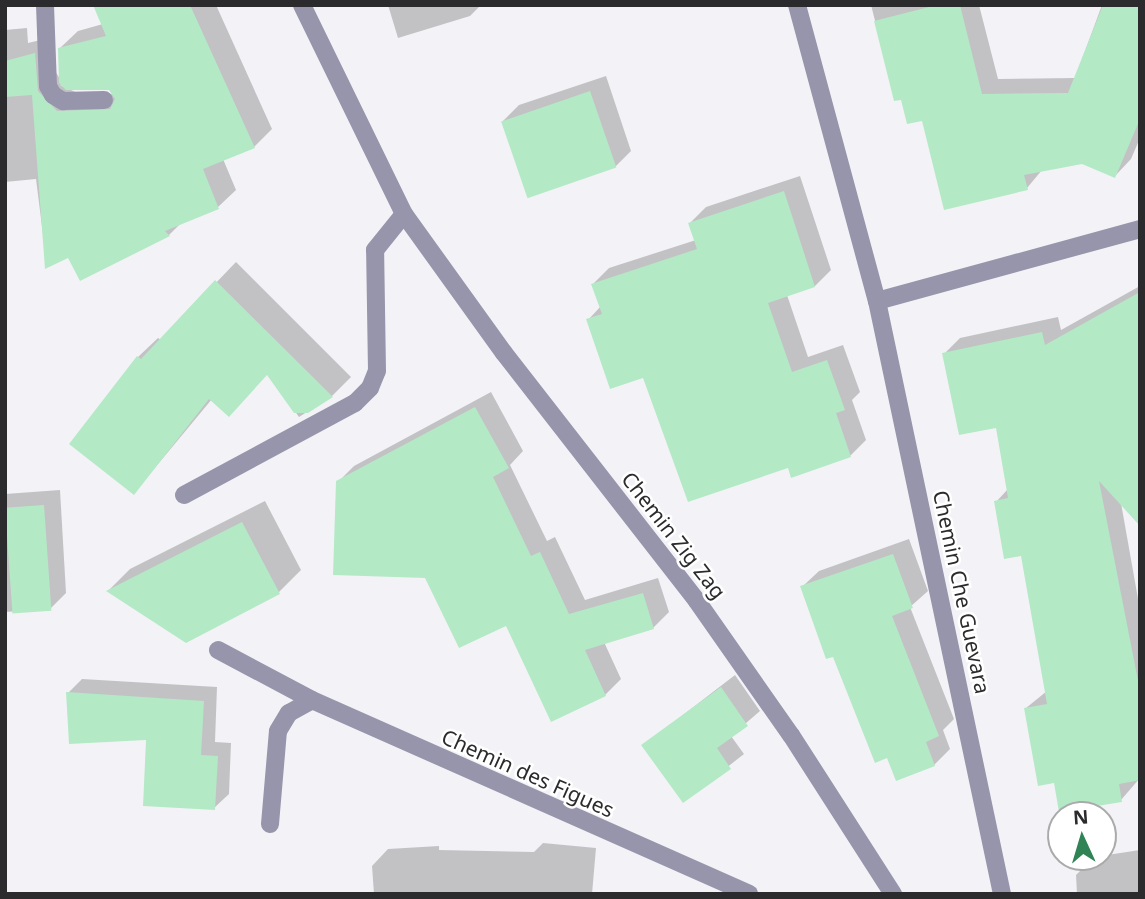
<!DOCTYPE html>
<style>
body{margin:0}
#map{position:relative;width:1145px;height:899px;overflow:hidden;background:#f3f3f7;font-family:"Noto Sans",sans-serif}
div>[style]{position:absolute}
.shadow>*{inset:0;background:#0003}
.building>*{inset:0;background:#b4e9c6;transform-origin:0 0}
.minor>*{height:18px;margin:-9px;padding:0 9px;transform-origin:9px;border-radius:9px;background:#9795ab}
span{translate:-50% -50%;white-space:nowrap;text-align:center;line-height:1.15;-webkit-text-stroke:5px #fff;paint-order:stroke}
.street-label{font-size:21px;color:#2b2b2d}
.frame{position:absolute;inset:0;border:7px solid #2b2b2d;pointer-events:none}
.north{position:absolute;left:1047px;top:801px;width:70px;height:70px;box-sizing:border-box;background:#fff;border:2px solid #aaaaab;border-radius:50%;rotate:356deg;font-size:19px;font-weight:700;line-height:28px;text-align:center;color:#2b2b2d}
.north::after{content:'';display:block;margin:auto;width:24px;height:32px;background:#308354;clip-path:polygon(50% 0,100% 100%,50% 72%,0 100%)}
</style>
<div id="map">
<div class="shadow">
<i style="clip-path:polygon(evenodd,95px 5px,216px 5px,272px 129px,254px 147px,223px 159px,236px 190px,218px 207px,182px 222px,169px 235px,81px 279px,69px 255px,47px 266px,36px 179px,5px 182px,5px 30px,27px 28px,28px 43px,53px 37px,54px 69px,63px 84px,60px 48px,78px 31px,103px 24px,95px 5px,60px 85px,110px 88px,113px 94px,82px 95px,60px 85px)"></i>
<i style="clip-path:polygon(388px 5px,481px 5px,470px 16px,398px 38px)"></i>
<i style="clip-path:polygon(871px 5px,979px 5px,998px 79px,1075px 78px,1102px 5px,1140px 5px,1140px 138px,1131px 159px,1115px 176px,1082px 162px,1042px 170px,1027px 188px,924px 119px,902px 97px,895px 99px)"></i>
<i style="clip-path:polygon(606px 76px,631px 151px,615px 167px,503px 121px,519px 105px)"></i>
<i style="clip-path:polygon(800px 176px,831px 270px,815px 286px,787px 295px,808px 357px,843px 345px,860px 392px,852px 400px,866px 440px,850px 456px,789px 465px,644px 376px,588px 320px,601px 306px,593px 284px,609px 268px,696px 240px,690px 223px,706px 207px)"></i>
<i style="clip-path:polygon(236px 262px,351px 377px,332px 396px,299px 417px,268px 373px,212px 399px,134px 493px,138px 357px,158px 338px,161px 340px)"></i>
<i style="clip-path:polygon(1140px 286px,1140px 524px,1121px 503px,1140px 610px,1140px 778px,1121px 800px,1026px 708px,1047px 691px,1023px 554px,996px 502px,1008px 489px,998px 425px,944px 354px,960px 338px,1058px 317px,1061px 330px)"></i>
<i style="clip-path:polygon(491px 392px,523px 451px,510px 465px,547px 541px,555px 537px,585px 600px,658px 578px,669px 612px,653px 628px,604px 642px,621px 679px,605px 695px,507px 623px,426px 576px,338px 482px,354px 466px)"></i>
<i style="clip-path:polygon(60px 490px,66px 593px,50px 609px,5px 612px,5px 494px)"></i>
<i style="clip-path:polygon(265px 501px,301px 570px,279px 592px,108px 591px,130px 569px)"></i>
<i style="clip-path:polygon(909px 539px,928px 591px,910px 607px,954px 719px,943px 730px,950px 749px,934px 765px,888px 756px,802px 587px,819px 571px)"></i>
<i style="clip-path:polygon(735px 675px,760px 711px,731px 736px,744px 754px,684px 801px,644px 745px)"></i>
<i style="clip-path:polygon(82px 679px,217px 687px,215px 742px,231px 743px,229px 794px,214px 808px,148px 738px,68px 693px)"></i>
<i style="clip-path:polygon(543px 843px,596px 848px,592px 894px,374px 894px,372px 866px,388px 849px,439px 846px,439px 850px,534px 852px)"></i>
<i style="clip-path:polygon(1140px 850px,1140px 894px,1077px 894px,1076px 875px,1094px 857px)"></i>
</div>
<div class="building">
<i style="clip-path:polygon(93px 5px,190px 5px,255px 148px,203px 169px,219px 209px,165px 231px,170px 236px,80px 281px,68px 258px,45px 269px,32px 95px,5px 97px,5px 61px,35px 53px,38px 91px,57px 111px,110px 109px,115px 99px,109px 90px,66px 90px,59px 83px,58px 48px,106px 36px)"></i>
<i style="clip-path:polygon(937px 5px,960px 5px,982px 94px,1068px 93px,1103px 5px,1140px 5px,1140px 119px,1115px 178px,1082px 164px,1024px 175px,1028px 190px,944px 210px,922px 121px,907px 124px,901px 100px,894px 101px,874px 21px)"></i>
<i style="left:590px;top:91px;width:81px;height:94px;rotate:71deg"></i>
<i style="clip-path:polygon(784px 191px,815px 287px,768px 303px,792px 372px,827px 360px,845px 410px,836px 413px,851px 457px,791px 478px,788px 468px,688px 502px,643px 378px,610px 389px,586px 319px,602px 314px,591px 284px,697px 249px,688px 223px)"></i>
<i style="clip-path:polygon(215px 280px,333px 397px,308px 413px,294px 413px,267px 375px,229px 417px,209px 399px,134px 495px,69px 444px,137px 356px,141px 359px)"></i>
<i style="clip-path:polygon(1140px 292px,1140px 526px,1099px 481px,1140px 691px,1140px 780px,1119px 784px,1122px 802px,1059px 812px,1054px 783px,1038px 786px,1024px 708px,1047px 704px,1021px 556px,1004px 559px,994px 501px,1008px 498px,996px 428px,959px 435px,942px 353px,1042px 332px,1045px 345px)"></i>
<i style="clip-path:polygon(475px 407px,509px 468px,493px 477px,531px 556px,540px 552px,569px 614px,643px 593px,654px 629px,585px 650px,606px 696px,551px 722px,506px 626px,459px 648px,425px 578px,333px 575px,336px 481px)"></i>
<i style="left:44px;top:505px;width:106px;height:39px;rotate:86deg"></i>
<i style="clip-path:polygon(242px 522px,280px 594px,186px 643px,106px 591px)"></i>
<i style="clip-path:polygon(893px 554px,913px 608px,892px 616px,939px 736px,926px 742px,935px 766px,896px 781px,887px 758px,875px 763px,833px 657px,826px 659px,800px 586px)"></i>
<i style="clip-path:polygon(721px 687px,748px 726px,717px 748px,731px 769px,683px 803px,641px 745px)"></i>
<i style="clip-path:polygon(66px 692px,204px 701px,201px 755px,218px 756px,215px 810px,143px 806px,146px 740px,69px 744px)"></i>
</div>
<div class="minor">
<i style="left:45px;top:5px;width:81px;rotate:87.9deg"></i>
<i style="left:48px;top:86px;width:10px;rotate:61deg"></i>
<i style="left:53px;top:95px;width:12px;rotate:31deg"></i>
<i style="left:63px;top:101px;width:41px;rotate:-1.4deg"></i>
<i style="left:302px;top:5px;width:233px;rotate:64deg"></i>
<i style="left:404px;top:214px;width:171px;rotate:54.3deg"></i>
<i style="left:504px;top:353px;width:314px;rotate:52.1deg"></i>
<i style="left:697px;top:601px;width:164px;rotate:55deg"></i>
<i style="left:791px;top:735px;width:189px;rotate:57.3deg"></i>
<i style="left:797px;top:5px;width:307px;rotate:74.9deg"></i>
<i style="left:877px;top:301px;width:606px;rotate:78.1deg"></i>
<i style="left:877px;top:301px;width:273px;rotate:-15.3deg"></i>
<i style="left:184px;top:495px;width:194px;rotate:-28.3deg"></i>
<i style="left:355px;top:403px;width:21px;rotate:-45deg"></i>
<i style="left:370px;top:388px;width:18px;rotate:-68deg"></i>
<i style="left:377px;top:371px;width:121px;rotate:-90.9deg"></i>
<i style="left:375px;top:250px;width:46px;rotate:-51.1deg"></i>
<i style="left:218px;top:650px;width:106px;rotate:28deg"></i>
<i style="left:312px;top:700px;width:478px;rotate:23.9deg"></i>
<i style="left:270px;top:824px;width:93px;rotate:-85.1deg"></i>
<i style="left:278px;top:731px;width:21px;rotate:-59deg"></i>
<i style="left:289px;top:713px;width:26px;rotate:-29deg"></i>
</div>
<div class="street-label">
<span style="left:674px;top:535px;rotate:52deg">Chemin Zig Zag</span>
<span style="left:962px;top:592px;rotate:78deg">Chemin Che Guevara</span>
<span style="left:528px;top:773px;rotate:24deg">Chemin des Figues</span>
</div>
<div class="frame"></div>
<div class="north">N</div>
</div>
